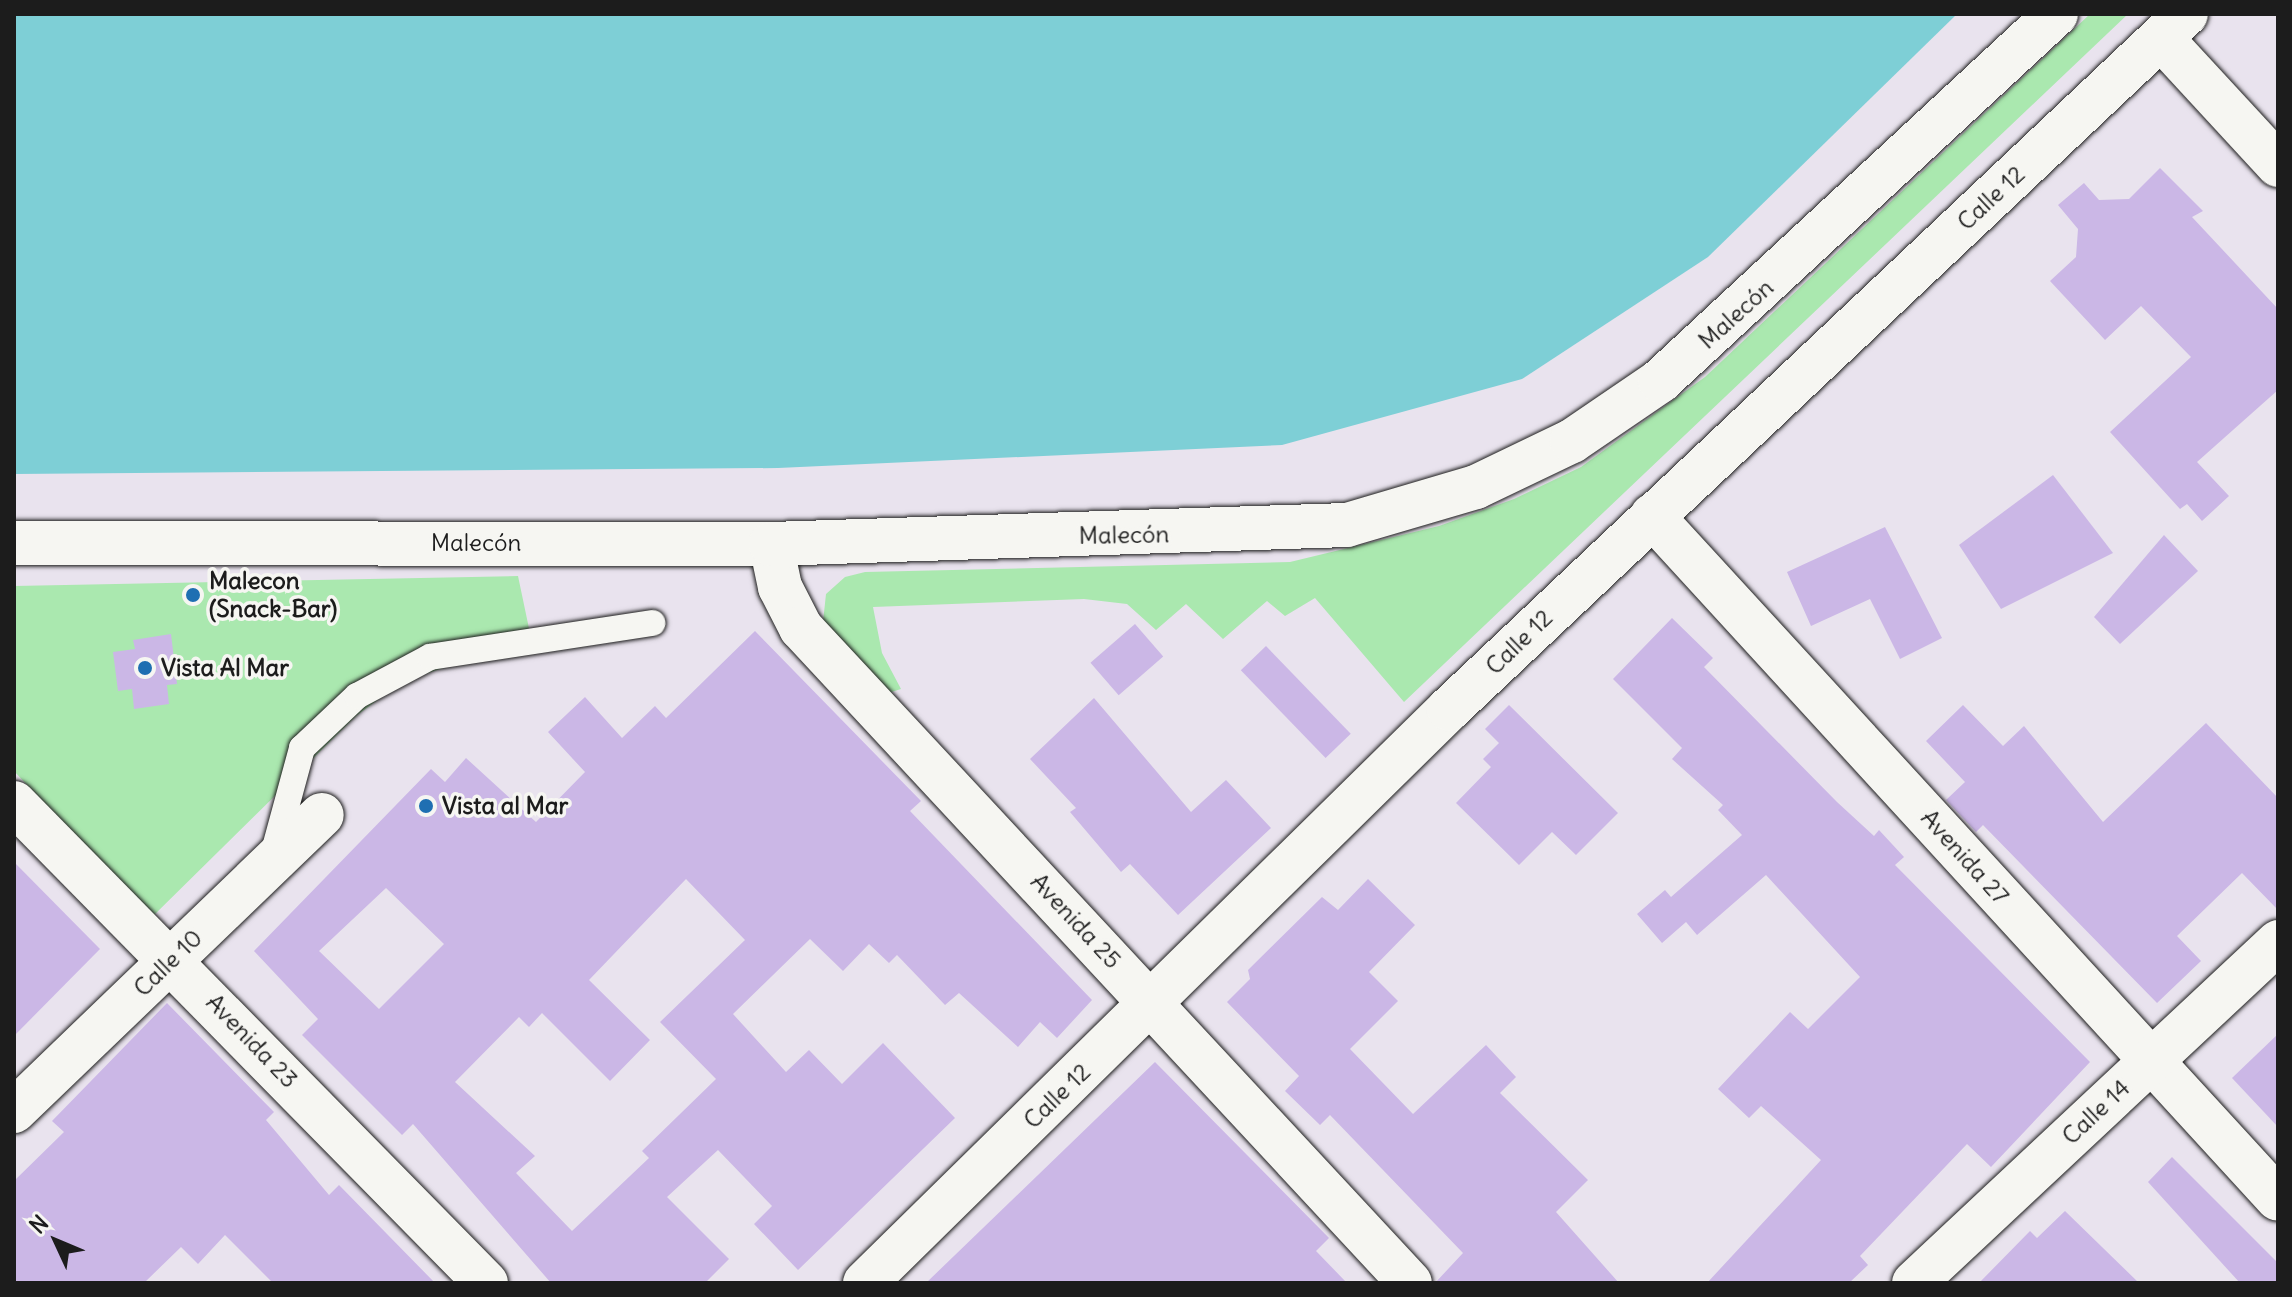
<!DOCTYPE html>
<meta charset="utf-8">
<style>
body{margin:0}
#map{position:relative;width:2292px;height:1297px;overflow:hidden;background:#e9e3ee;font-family:Delius,sans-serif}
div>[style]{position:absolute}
.green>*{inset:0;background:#aae8af}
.water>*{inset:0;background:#7ecfd6}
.building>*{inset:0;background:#cbb7e6;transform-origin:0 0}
.roads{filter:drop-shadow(0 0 2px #1c1c1c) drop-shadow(0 0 2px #1c1c1c)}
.service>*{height:26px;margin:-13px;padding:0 13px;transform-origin:13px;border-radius:13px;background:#f6f6f2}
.minor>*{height:44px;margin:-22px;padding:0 22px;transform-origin:22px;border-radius:22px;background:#f6f6f2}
.tertiary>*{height:44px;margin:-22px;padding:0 22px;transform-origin:22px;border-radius:22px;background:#f6f6f2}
.secondary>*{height:44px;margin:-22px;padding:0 22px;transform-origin:22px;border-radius:22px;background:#f6f6f2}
.dots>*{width:22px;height:22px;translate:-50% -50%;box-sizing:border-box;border:4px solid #f6f6f2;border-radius:50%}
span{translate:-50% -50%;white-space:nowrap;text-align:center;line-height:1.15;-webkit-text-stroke:7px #f6f6f2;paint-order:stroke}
.street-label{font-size:24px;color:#1c1c1c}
.poi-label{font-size:24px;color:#1c1c1c;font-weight:700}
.left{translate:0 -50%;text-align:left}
.frame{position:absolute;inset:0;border:16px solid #1c1c1c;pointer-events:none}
.north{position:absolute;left:16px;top:1201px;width:80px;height:80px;-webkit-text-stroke:6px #f6f6f2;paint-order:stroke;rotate:314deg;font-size:22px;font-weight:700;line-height:32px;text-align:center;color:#1c1c1c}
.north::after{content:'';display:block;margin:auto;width:28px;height:36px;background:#1c1c1c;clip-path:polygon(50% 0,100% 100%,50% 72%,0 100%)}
</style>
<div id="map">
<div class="green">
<i style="clip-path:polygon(2090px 14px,2128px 14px,1404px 702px,1315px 598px,1285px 616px,1267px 601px,1223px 639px,1186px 604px,1156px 630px,1127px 604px,1084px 599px,873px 607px,882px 653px,901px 689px,879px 696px,823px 622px,826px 594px,845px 577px,865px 572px,1290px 562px,1439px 526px,1514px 499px,1581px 467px,1705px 377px)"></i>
<i style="clip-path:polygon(518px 576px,531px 638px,402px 682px,356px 716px,151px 918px,14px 771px,14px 586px)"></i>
</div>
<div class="water">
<i style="clip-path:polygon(14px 14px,1957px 14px,1708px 257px,1522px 379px,1282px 445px,778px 468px,14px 474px)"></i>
</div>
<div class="building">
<i style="clip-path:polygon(2160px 168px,2203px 211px,2192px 217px,2278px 309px,2278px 390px,2197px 462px,2229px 496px,2202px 521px,2187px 504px,2180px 509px,2110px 432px,2191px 357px,2141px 306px,2105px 340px,2050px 281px,2076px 257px,2078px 229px,2058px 205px,2084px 183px,2099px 200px,2129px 199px)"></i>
<i style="clip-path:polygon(2053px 475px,2113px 553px,2001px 609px,1959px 545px)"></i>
<i style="clip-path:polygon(1885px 527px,1942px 638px,1900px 659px,1870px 599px,1811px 626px,1787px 572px)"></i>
<i style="clip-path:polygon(2164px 535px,2198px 571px,2120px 644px,2094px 617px)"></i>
<i style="clip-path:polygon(1672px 618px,1713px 658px,1704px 667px,1837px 802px,1874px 836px,1879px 830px,1904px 857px,1895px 865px,2090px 1062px,1991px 1167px,1967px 1144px,1860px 1256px,1868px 1265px,1849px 1283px,1707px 1283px,1821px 1160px,1761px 1106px,1749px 1118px,1718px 1089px,1790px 1012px,1808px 1029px,1860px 977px,1766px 875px,1697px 935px,1686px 922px,1662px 943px,1637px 914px,1665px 890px,1671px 897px,1742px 835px,1718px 810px,1723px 805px,1672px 759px,1682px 748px,1613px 679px)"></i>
<i style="left:1135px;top:624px;width:43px;height:59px;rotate:49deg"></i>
<i style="clip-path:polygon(evenodd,755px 631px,921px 801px,910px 811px,1092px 1000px,1057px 1038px,1040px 1022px,1018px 1047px,959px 993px,945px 1005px,897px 955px,889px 963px,869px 944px,843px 971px,810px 939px,733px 1014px,786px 1072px,809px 1050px,842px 1084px,883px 1043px,955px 1118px,798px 1270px,754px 1224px,772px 1206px,718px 1150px,667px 1197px,729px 1259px,705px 1283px,551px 1283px,413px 1124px,402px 1135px,302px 1035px,318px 1019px,254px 951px,431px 769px,445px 782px,466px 758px,536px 822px,585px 772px,548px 732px,585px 697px,622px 738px,655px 706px,666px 718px,755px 631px,686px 879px,745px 940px,660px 1022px,716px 1079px,642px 1151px,649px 1158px,572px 1231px,516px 1173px,535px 1156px,455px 1082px,519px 1017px,529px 1027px,542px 1013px,610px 1081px,650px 1040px,589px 980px,686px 879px,755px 631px,386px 888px,444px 944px,379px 1009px,319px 951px,386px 888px)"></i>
<i style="clip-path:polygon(171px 634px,177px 684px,167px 685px,169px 704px,134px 709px,132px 689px,118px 691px,113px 652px,135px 649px,133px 640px)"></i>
<i style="left:1266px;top:646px;width:122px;height:35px;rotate:46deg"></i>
<i style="clip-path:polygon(1094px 698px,1191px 812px,1226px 780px,1271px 828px,1178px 915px,1130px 864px,1121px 872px,1070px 812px,1076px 808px,1030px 759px)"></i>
<i style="clip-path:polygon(1509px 705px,1618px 813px,1576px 855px,1552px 832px,1519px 865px,1456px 803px,1491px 767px,1483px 759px,1499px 743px,1485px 729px)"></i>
<i style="clip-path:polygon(1963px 705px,2003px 746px,2024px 726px,2103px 822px,2206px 723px,2278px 798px,2278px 910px,2242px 873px,2177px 936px,2201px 961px,2157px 1003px,1983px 825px,1976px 832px,1946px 800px,1965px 782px,1926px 741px)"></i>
<i style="clip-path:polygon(14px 862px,100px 949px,14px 1036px)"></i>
<i style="clip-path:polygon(1368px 879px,1415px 925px,1369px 972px,1398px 1001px,1350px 1049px,1413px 1114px,1486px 1045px,1516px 1077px,1500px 1093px,1588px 1180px,1556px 1212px,1619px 1283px,1435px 1283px,1463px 1253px,1330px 1115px,1320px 1125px,1285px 1091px,1299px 1076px,1227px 1002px,1250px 979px,1248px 970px,1322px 897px,1338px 910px)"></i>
<i style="clip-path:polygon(167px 1003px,274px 1112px,266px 1120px,329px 1195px,339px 1185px,435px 1283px,273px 1283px,225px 1235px,198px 1264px,181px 1247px,144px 1283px,14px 1283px,14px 1181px,64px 1132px,52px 1121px)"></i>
<i style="clip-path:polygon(2278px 1034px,2278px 1127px,2232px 1078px)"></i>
<i style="clip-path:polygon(1155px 1062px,1329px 1238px,1316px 1251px,1347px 1283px,926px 1283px)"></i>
<i style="clip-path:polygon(2172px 1157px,2278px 1263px,2278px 1283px,2240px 1283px,2148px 1182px)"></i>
<i style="clip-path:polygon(2065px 1211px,2139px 1283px,1979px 1283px,2030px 1231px,2037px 1238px)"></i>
</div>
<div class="roads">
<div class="service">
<i style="left:273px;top:855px;width:111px;rotate:-74.8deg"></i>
<i style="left:302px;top:748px;width:76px;rotate:-43.4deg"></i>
<i style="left:357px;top:696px;width:83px;rotate:-28.1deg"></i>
<i style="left:430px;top:657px;width:225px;rotate:-8.7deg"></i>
</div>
<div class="minor">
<i style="left:2161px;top:38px;width:173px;rotate:47.3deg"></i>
<i style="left:1652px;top:516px;width:926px;rotate:47.49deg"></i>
<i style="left:771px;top:544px;width:44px;rotate:78.2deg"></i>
<i style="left:780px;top:587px;width:46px;rotate:62.9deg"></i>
<i style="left:801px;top:628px;width:894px;rotate:47.08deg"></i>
<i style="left:14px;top:803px;width:673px;rotate:45.48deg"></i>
<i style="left:14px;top:1111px;width:427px;rotate:-43.9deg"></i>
<i style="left:865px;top:1283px;width:819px;rotate:-44.51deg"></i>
<i style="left:1449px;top:709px;width:1013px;rotate:-43.32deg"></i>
</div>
<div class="tertiary">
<i style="left:1914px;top:1283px;width:499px;rotate:-43.1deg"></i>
</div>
<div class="secondary">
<i style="left:14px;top:543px;width:757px;rotate:0.08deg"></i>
<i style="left:771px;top:544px;width:576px;rotate:-1.89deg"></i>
<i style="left:1347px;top:525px;width:134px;rotate:-16.4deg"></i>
<i style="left:1476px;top:487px;width:106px;rotate:-25.6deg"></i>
<i style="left:1572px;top:441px;width:107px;rotate:-34.3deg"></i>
<i style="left:1660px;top:381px;width:540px;rotate:-42.82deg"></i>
</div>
</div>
<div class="dots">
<i style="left:193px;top:595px;background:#1f6fb2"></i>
<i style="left:145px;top:668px;background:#1f6fb2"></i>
<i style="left:426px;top:806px;background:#1f6fb2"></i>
</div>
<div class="street-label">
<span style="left:1991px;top:198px;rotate:-43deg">Calle 12</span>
<span style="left:1736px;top:314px;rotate:-42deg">Malecón</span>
<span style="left:1124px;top:535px;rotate:-1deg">Malecón</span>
<span style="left:476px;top:543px">Malecón</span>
<span style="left:1519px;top:642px;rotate:-44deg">Calle 12</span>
<span style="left:1965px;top:857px;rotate:48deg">Avenida 27</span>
<span style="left:1076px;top:921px;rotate:47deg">Avenida 25</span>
<span style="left:168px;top:963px;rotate:-44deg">Calle 10</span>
<span style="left:252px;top:1041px;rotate:46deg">Avenida 23</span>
<span style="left:1057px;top:1096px;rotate:-44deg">Calle 12</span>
<span style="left:2096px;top:1112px;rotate:-43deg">Calle 14</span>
</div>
<div class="poi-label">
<span class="left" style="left:209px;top:595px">Malecon<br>(Snack-Bar)</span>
<span class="left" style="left:161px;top:668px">Vista Al Mar</span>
<span class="left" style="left:442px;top:806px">Vista al Mar</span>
</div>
<div class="frame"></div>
<div class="north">N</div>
</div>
